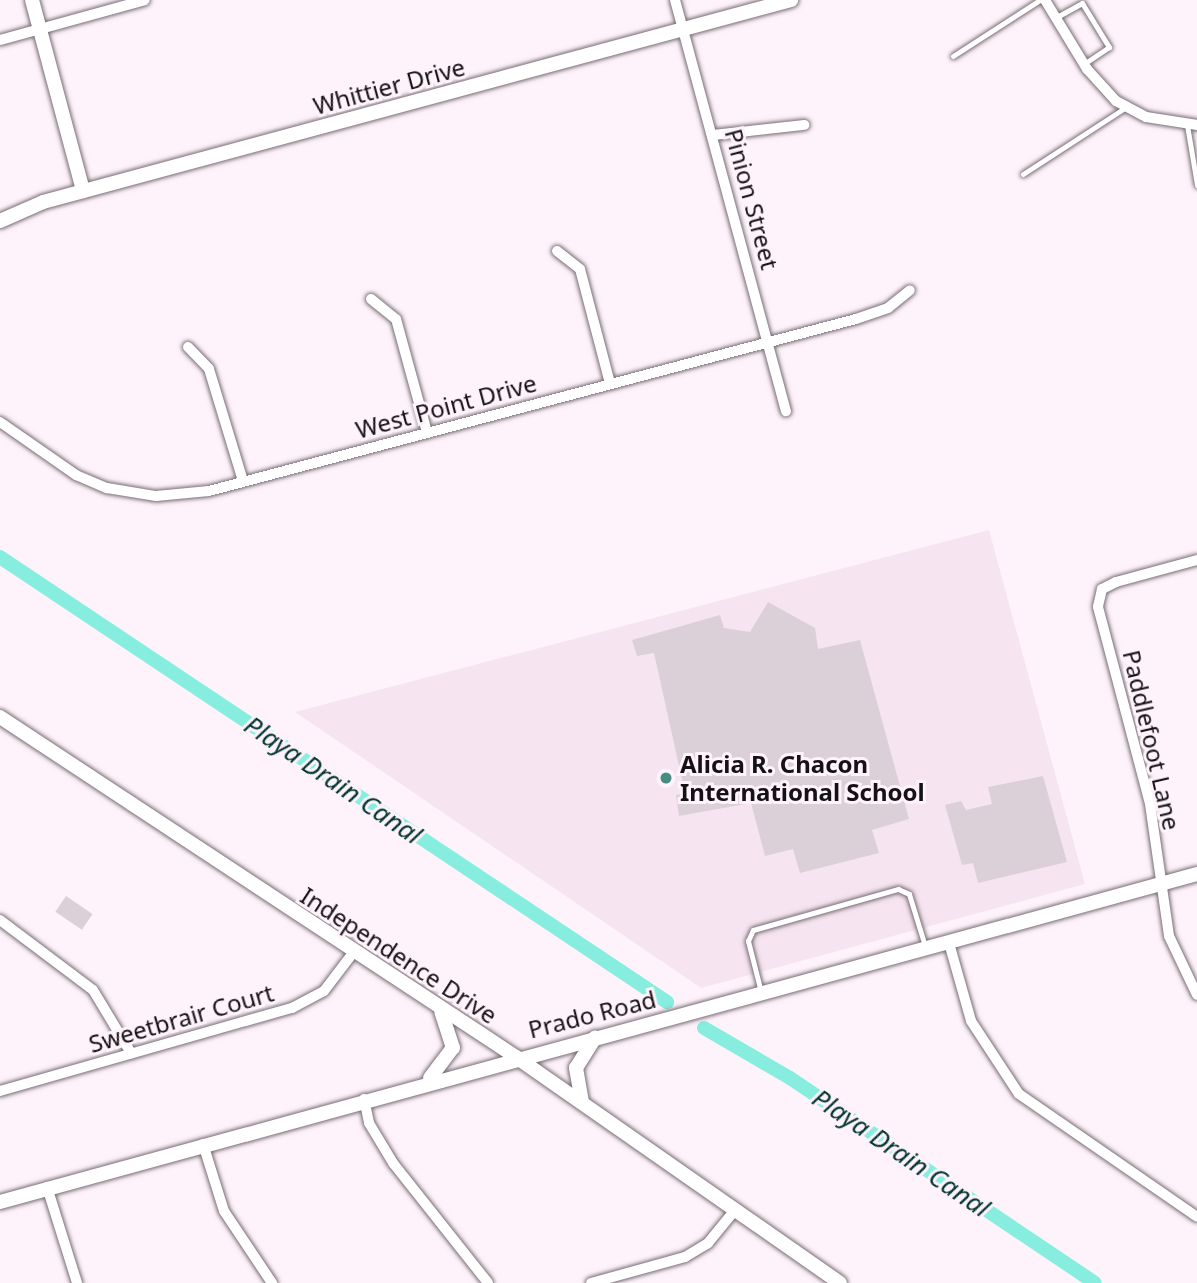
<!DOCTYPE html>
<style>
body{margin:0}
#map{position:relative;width:1197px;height:1283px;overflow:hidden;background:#fff3fb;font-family:"Noto Sans",sans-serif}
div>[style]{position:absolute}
.built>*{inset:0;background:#f6e4f1}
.canal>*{height:14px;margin:-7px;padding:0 7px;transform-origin:7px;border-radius:7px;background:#86eddf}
.building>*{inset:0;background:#dbd0d8;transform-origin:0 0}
.roads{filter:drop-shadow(0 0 2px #776d74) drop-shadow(0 0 2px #776d74)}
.service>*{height:5px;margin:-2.5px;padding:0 2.5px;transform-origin:2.5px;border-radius:2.5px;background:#fff}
.minor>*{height:10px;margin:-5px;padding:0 5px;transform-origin:5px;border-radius:5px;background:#fff}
.tertiary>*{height:14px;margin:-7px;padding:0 7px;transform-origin:7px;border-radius:7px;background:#fff}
.dots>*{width:19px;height:19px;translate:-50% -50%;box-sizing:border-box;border:4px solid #fff3fb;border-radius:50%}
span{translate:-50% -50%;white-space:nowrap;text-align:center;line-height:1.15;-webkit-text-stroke:6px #fff3fb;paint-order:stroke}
.street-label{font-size:24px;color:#151114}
.poi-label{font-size:24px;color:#151114;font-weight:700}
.left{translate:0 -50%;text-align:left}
.water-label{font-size:26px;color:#01352f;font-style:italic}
</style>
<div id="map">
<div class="built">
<i style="clip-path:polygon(989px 530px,1085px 884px,701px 988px,295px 712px)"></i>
</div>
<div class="canal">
<i style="left:0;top:557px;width:802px;rotate:33.71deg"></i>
<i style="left:704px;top:1028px;width:99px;rotate:30.2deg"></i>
<i style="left:790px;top:1078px;width:367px;rotate:33.9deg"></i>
</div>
<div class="building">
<i style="clip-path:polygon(768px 602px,815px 628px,818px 649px,860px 640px,909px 819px,872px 830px,879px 853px,800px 873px,793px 849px,765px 856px,751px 803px,679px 816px,676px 795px,685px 793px,654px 653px,637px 656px,632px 640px,720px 615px,724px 628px,750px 632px)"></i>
<i style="clip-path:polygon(1043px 776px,1067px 862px,978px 883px,973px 863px,962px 865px,945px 805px,961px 801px,966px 810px,992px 804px,988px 787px)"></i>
<i style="left:66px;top:896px;width:32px;height:19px;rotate:34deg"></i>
</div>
<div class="roads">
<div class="service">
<i style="left:1055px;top:18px;width:31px;rotate:-29deg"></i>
<i style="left:1082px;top:3px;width:52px;rotate:58.5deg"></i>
<i style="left:1109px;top:47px;width:30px;rotate:146deg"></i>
<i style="left:953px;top:56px;width:103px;rotate:-32.8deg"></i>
<i style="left:1187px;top:125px;width:61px;rotate:80.5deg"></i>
<i style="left:1023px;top:174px;width:123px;rotate:-33deg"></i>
<i style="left:761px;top:992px;width:53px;rotate:-104.3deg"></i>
<i style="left:748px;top:941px;width:12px;rotate:-66deg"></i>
<i style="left:753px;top:930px;width:151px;rotate:-15.8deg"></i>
<i style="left:898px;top:889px;width:12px;rotate:24deg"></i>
<i style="left:909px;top:894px;width:54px;rotate:72.9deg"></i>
</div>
<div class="minor">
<i style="left:675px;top:0;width:426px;rotate:74.9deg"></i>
<i style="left:1045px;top:0;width:81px;rotate:58.7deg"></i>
<i style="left:1087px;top:69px;width:43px;rotate:47.8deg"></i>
<i style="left:1116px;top:101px;width:34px;rotate:28deg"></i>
<i style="left:1146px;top:117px;width:52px;rotate:8.9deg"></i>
<i style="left:0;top:40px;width:150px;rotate:-15.4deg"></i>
<i style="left:713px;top:135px;width:92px;rotate:-6.3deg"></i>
<i style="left:557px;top:251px;width:29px;rotate:38deg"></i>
<i style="left:580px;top:269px;width:118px;rotate:75.3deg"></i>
<i style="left:371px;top:299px;width:32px;rotate:39deg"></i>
<i style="left:396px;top:319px;width:117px;rotate:74.7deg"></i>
<i style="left:188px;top:347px;width:30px;rotate:46deg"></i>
<i style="left:209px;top:369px;width:117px;rotate:73.1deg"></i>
<i style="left:0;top:422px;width:93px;rotate:34.9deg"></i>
<i style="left:76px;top:475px;width:34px;rotate:23deg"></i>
<i style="left:107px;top:488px;width:50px;rotate:9.3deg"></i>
<i style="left:156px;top:496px;width:53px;rotate:-5.4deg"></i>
<i style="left:209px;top:491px;width:669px;rotate:-14.89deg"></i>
<i style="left:856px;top:319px;width:34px;rotate:-19deg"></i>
<i style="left:888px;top:308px;width:28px;rotate:-39deg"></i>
<i style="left:1197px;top:560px;width:84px;rotate:164.8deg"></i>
<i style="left:1116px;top:582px;width:16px;rotate:153deg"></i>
<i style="left:1102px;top:589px;width:18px;rotate:103deg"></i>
<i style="left:1098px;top:607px;width:204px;rotate:75.2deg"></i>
<i style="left:1150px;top:804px;width:133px;rotate:81.8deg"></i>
<i style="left:1169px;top:936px;width:65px;rotate:64.6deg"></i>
<i style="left:0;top:920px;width:116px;rotate:37deg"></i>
<i style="left:93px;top:990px;width:74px;rotate:58.9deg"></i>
<i style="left:949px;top:943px;width:81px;rotate:74.2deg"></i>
<i style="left:971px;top:1021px;width:87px;rotate:56.7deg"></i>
<i style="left:1019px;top:1094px;width:216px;rotate:34.6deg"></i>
<i style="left:0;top:1091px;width:304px;rotate:-15.9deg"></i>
<i style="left:292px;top:1008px;width:36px;rotate:-28deg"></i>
<i style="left:324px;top:991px;width:48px;rotate:-52.7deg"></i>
<i style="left:364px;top:1099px;width:25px;rotate:78deg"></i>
<i style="left:369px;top:1123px;width:47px;rotate:59deg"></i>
<i style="left:393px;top:1163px;width:153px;rotate:51.6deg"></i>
<i style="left:203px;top:1144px;width:70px;rotate:72.6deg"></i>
<i style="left:224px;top:1211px;width:87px;rotate:56.3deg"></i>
<i style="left:47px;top:1187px;width:101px;rotate:72.6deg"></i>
<i style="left:591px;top:1283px;width:98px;rotate:-15.5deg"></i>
<i style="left:685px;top:1257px;width:27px;rotate:-31deg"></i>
<i style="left:708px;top:1243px;width:43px;rotate:-50.7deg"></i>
</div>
<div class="tertiary">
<i style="left:32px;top:0;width:198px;rotate:75deg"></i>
<i style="left:0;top:221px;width:47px;rotate:-23.8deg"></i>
<i style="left:43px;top:202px;width:775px;rotate:-15.11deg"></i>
<i style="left:0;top:717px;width:618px;rotate:33.38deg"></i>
<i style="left:516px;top:1057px;width:395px;rotate:34.9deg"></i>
<i style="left:430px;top:1078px;width:38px;rotate:-53deg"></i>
<i style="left:453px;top:1048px;width:38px;rotate:-108deg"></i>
<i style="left:582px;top:1102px;width:35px;rotate:-100deg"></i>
<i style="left:576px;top:1068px;width:36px;rotate:-58deg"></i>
<i style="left:0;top:1202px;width:1241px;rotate:-15.32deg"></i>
</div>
</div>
<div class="dots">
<i style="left:666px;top:778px;background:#478c83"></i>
</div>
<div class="street-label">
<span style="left:389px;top:86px;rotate:-15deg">Whittier Drive</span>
<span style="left:752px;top:199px;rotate:75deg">Pinion Street</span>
<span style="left:446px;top:406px;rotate:-15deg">West Point Drive</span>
<span style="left:1152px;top:740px;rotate:77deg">Paddlefoot Lane</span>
<span style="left:399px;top:955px;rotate:33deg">Independence Drive</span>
<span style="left:592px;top:1014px;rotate:-14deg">Prado Road</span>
<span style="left:181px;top:1018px;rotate:-16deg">Sweetbrair Court</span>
</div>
<div class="poi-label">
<span class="left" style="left:680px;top:778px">Alicia R. Chacon<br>International School</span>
</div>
<div class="water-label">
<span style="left:333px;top:780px;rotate:34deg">Playa Drain Canal</span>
<span style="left:901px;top:1153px;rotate:34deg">Playa Drain Canal</span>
</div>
</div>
